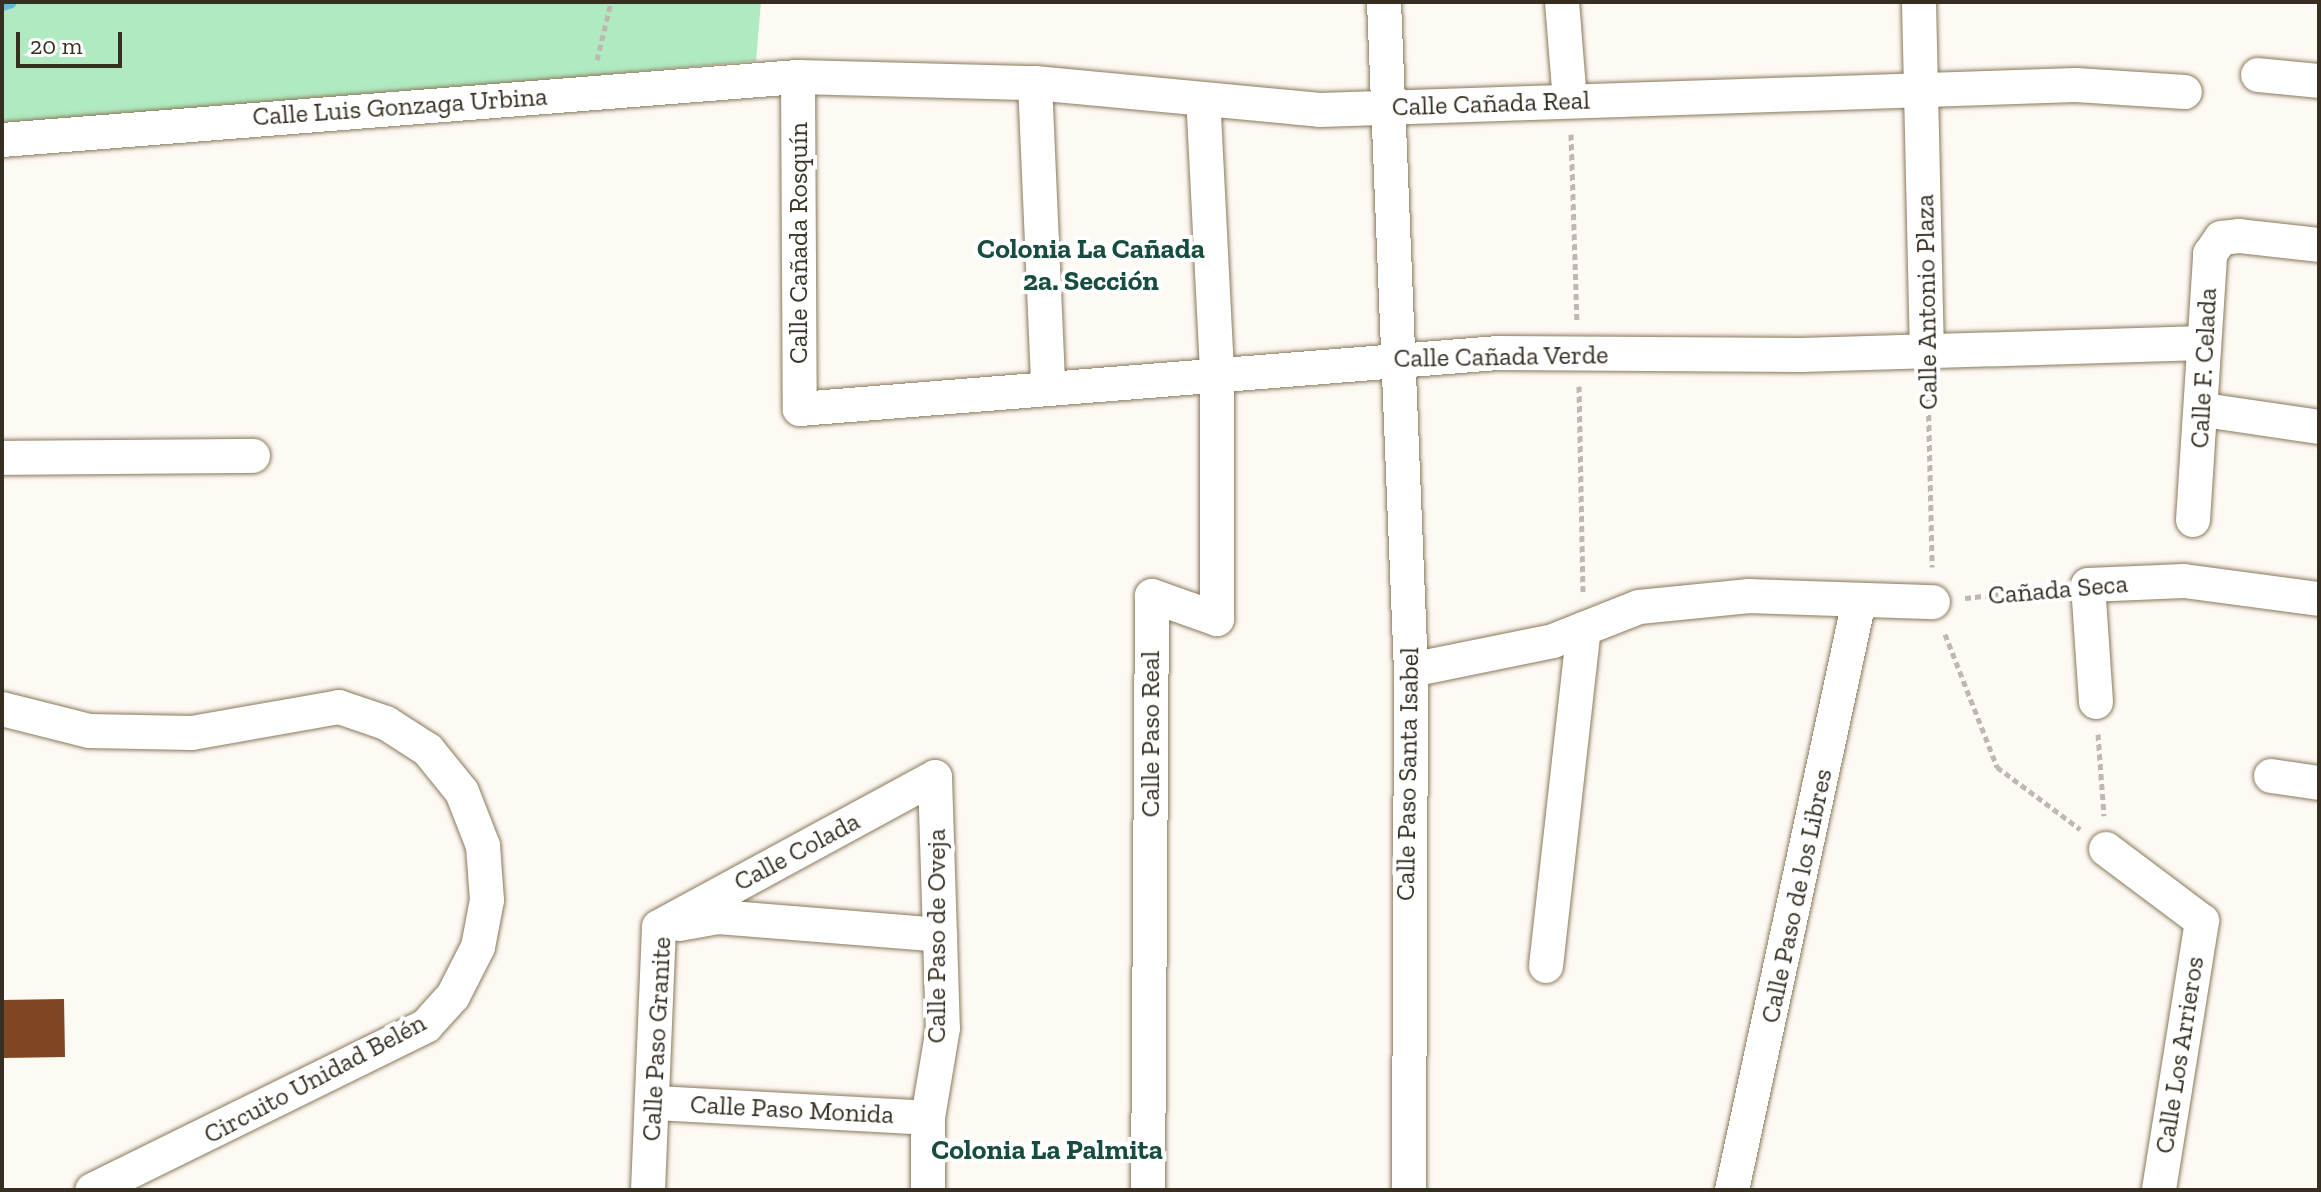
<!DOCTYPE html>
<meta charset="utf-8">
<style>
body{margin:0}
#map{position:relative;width:2321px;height:1192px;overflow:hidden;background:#fdf9f3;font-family:"Zilla Slab",serif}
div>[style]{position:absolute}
.green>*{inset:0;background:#b0eac0}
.stream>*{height:11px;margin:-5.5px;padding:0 5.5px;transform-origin:5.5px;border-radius:5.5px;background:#65bad8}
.building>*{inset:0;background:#7f4622;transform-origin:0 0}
.path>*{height:5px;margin-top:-2.5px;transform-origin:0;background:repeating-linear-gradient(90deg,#bdb8b0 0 6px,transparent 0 10px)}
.roads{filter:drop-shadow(0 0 2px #89795b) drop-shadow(0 0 2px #89795b)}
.minor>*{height:34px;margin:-17px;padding:0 17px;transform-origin:17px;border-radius:17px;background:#fff}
span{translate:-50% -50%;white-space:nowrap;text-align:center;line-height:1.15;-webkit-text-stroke:8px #fff;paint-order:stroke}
.street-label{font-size:26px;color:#352e21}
.neighbourhood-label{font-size:28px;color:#174c40;font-weight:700}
.frame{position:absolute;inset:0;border:4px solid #352e21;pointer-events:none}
.scale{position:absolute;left:16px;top:32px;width:106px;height:36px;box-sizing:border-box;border:4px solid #352e21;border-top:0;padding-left:10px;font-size:24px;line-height:28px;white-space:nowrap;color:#352e21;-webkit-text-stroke:6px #fff;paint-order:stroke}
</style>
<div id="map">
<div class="green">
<i style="clip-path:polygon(2px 2px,761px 2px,756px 61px,2px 129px)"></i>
</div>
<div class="stream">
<i style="left:2px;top:5px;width:9px;rotate:-18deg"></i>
</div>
<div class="building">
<i style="left:64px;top:999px;width:58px;height:62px;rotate:89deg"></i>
</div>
<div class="path">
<i style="left:597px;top:60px;width:60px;rotate:-76.4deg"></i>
<i style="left:1571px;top:134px;width:186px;rotate:88.2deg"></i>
<i style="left:1928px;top:385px;width:182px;rotate:88.7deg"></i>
<i style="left:1579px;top:386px;width:206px;rotate:88.9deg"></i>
<i style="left:1965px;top:598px;width:91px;rotate:-6.3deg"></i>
<i style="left:1945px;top:634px;width:143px;rotate:68.6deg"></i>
<i style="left:1997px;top:767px;width:104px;rotate:36.8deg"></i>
<i style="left:2098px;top:734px;width:82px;rotate:85.8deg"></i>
</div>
<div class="roads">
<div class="minor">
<i style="left:1384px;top:2px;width:669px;rotate:87.69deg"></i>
<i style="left:1411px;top:670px;width:520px;rotate:90.22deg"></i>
<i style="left:1562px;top:2px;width:99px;rotate:85.4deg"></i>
<i style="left:1919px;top:2px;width:351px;rotate:88.7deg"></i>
<i style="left:2258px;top:75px;width:61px;rotate:5.6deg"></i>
<i style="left:798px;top:77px;width:332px;rotate:89.7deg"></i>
<i style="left:800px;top:409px;width:700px;rotate:-4.59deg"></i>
<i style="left:1498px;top:353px;width:303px;rotate:0.4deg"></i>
<i style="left:1801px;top:355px;width:403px;rotate:-1.7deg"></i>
<i style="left:1035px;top:83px;width:303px;rotate:87.5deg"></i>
<i style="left:2px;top:140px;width:798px;rotate:-4.53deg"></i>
<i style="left:798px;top:77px;width:237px;rotate:1.5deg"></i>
<i style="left:1035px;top:83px;width:286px;rotate:5.4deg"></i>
<i style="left:1320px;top:110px;width:756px;rotate:-1.89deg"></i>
<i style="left:2076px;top:85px;width:109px;rotate:3.7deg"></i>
<i style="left:2204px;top:410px;width:116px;rotate:8.4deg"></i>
<i style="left:2px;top:458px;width:251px;rotate:-0.5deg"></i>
<i style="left:2193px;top:520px;width:267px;rotate:-86.3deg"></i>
<i style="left:2210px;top:254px;width:19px;rotate:-55deg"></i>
<i style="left:2221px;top:238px;width:18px;rotate:-6deg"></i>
<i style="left:2239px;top:236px;width:81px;rotate:6.4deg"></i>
<i style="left:1411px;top:670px;width:145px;rotate:-11.5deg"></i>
<i style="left:1553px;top:641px;width:92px;rotate:-21.6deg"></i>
<i style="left:1639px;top:607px;width:111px;rotate:-5.7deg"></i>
<i style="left:1749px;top:596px;width:184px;rotate:1.9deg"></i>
<i style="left:2096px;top:702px;width:117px;rotate:-93.9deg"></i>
<i style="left:2088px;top:585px;width:96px;rotate:-2.4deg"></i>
<i style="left:2184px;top:581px;width:136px;rotate:7.6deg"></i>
<i style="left:2px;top:709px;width:90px;rotate:14.2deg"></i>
<i style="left:89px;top:731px;width:103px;rotate:1.1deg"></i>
<i style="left:192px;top:733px;width:149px;rotate:-10deg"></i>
<i style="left:339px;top:707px;width:50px;rotate:18.8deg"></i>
<i style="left:386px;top:723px;width:50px;rotate:32.7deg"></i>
<i style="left:428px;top:750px;width:54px;rotate:51deg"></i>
<i style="left:462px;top:792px;width:58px;rotate:68.7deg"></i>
<i style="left:483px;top:846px;width:54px;rotate:85.8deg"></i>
<i style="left:487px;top:900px;width:48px;rotate:100.8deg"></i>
<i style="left:478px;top:947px;width:55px;rotate:117deg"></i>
<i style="left:453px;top:996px;width:40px;rotate:132deg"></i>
<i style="left:426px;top:1026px;width:372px;rotate:153.8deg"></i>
<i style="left:2271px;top:776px;width:49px;rotate:8.3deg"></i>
<i style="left:2106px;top:849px;width:120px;rotate:36.9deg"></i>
<i style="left:2202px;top:921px;width:272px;rotate:99.1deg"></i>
<i style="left:679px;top:924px;width:40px;rotate:-10deg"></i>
<i style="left:718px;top:917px;width:223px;rotate:4.6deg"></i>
<i style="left:659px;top:927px;width:314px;rotate:-28.5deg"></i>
<i style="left:935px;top:777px;width:251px;rotate:88.2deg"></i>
<i style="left:943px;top:1028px;width:91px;rotate:99.5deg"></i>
<i style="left:928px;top:1118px;width:72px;rotate:90deg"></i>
<i style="left:1546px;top:966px;width:339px;rotate:-83.6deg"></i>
<i style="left:655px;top:1103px;width:273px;rotate:3.1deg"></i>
<i style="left:648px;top:1190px;width:263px;rotate:-87.6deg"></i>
<i style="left:1148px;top:1190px;width:594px;rotate:-89.61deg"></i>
<i style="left:1152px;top:596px;width:69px;rotate:19.5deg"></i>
<i style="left:1217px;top:619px;width:248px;rotate:-90deg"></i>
<i style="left:1217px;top:371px;width:272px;rotate:-92.9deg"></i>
<i style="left:1732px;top:1190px;width:603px;rotate:-77.83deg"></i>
</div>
</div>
<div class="street-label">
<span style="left:1491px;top:104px;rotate:-2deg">Calle Cañada Real</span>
<span style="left:400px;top:107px;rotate:-4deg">Calle Luis Gonzaga Urbina</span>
<span style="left:799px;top:243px;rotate:-90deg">Calle Cañada Rosquín</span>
<span style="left:1927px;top:302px;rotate:-91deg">Calle Antonio Plaza</span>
<span style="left:1501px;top:357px;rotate:-1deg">Calle Cañada Verde</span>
<span style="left:2204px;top:368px;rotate:-87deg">Calle F. Celada</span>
<span style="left:2058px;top:590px;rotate:-5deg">Cañada Seca</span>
<span style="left:1151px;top:734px;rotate:-90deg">Calle Paso Real</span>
<span style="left:1408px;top:774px;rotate:-89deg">Calle Paso Santa Isabel</span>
<span style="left:797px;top:852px;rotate:-28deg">Calle Colada</span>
<span style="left:1797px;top:896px;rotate:-78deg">Calle Paso de los Libres</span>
<span style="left:937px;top:936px;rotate:-90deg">Calle Paso de Oveja</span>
<span style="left:657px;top:1039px;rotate:-87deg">Calle Paso Granite</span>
<span style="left:2180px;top:1055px;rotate:-81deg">Calle Los Arrieros</span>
<span style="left:315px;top:1079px;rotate:-28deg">Circuito Unidad Belén</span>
<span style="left:792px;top:1110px;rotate:3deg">Calle Paso Monida</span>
</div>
<div class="neighbourhood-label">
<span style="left:1091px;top:265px">Colonia La Cañada<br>2a. Sección</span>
<span style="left:1047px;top:1150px">Colonia La Palmita</span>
</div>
<div class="frame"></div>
<div class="scale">20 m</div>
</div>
